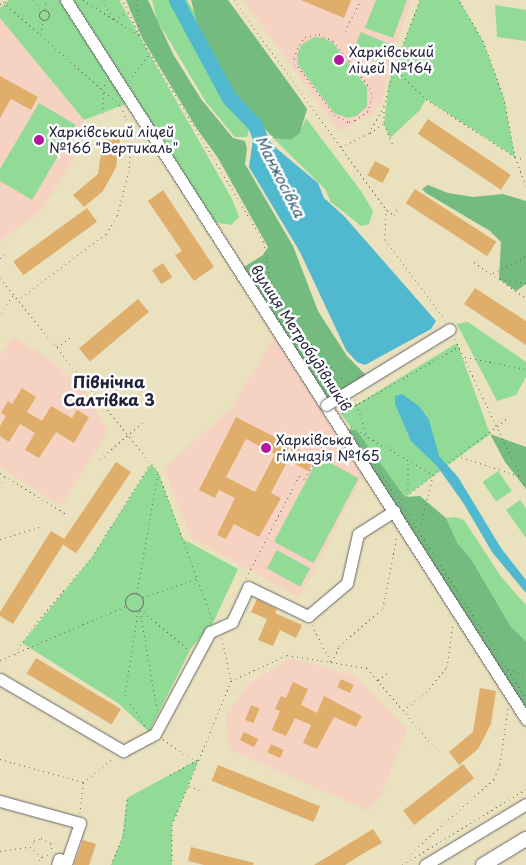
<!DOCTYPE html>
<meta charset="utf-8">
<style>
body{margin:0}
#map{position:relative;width:526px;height:865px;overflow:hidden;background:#eae1bf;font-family:"Playpen Sans",sans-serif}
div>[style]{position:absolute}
.built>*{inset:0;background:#f6d2c3}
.green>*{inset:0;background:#91db97;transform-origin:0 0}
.forest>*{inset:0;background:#74bb80}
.water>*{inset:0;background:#51b9cf}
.river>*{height:15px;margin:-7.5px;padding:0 7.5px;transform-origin:7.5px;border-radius:7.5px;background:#51b9cf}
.building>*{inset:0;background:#e0ae6b;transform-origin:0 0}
.path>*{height:1px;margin-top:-0.5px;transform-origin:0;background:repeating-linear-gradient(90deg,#686569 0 1px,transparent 0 5px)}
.path>.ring{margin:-0.5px;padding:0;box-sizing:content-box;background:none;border:1px solid #686569;border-radius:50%}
.roads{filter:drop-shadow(0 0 1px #686569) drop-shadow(0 0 1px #686569)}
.minor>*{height:11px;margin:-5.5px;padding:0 5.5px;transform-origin:5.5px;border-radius:5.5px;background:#fff}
.major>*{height:14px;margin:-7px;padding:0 7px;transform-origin:7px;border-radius:7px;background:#fff}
.bridges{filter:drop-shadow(0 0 1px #686569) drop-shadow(0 0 1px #686569)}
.minor-bridge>*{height:11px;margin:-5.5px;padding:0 5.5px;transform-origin:5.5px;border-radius:5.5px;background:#fff}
.dots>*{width:14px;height:14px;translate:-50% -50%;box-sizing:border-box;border:2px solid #fff;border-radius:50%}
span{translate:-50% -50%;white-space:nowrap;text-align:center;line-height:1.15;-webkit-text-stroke:5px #fff;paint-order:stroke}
.poi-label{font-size:14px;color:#22223b}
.left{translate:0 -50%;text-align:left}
.street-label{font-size:14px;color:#22223b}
.water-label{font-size:15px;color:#355e76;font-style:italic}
.quarter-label{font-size:16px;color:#22223b;font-weight:700}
</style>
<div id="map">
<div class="built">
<i style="clip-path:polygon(243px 0,412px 0,388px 67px,382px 102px,373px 113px,339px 131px)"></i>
<i style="clip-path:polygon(0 18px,84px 120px,73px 160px,42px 209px,0 242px)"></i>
<i style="clip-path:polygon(13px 336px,53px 362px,87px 395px,108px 431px,61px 506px,0 467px,0 356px)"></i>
<i style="clip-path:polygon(275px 337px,363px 477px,299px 598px,191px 537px,164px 469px,231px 408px)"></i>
<i style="clip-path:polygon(290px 658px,354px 675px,407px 729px,381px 795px,368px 811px,229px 749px,226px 716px,247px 685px)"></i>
</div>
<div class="green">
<i style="clip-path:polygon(9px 0,66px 0,131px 102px,84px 120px,0 18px,0 8px)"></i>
<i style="clip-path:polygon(68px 0,119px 0,232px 199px,239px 217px,231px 225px,212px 222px)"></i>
<i style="clip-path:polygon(152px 0,187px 0,255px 110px,247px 137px,235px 137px,206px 102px,157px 20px)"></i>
<i style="clip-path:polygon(376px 0,407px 0,393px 38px,365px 28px)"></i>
<i style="clip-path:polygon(420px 0,459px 0,483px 41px,504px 98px,515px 157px,426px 99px,420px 110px,390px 138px,384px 124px,389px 82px)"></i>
<i style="clip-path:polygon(495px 5px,526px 10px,526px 41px,497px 37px)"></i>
<i style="left:361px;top:32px;width:33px;height:21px;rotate:23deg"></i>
<i style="clip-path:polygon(314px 37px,324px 38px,333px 43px,367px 87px,367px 106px,357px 116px,348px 118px,334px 113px,298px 65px,297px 55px,301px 45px)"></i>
<i style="clip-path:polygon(39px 103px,76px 125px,32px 200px,0 181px,0 169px)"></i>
<i style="clip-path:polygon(306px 118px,361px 191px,373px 211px,369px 224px,361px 226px,331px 202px,325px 189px,273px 138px,291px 140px,300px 133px)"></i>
<i style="clip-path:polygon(468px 322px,526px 362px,526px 377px,516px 395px,497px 401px,457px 324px)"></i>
<i style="clip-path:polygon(457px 343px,490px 434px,405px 497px,341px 414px)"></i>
<i style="left:319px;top:457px;width:45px;height:96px;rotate:28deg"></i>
<i style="clip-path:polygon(151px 464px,158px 472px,183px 539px,238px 569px,213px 623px,191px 648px,149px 732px,118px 703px,22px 643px,92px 557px)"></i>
<i style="left:498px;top:471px;width:24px;height:19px;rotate:55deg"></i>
<i style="clip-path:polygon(520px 500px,526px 508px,526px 538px,506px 510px)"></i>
<i style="clip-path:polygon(455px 517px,464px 520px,502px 578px,526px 605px,526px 641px,511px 627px,471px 559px,458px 544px,446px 518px)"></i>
<i style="left:277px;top:550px;width:38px;height:21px;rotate:29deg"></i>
<i style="clip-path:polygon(199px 759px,172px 825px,172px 865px,111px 865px,122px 838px,127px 798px)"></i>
</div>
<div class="forest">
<i style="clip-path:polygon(126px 0,148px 0,173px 54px,201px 99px,233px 138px,245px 141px,247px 149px,245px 164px,293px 246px,318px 311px,347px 356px,366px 375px,324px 401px,239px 270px,263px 255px,268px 247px,218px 158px,197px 129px,142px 38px)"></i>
<i style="clip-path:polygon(191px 0,228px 0,296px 93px,307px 109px,300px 133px,291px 140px,273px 138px,235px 95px,203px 45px)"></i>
<i style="clip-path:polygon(428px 185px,448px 193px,473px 197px,503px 194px,526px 201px,526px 284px,516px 291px,499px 279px,501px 242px,490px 231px,426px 193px,422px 189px)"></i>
<i style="clip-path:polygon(350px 429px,357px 431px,405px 497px,420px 496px,446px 518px,458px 544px,471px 559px,511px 627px,526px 641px,526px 719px,345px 434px)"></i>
<i style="clip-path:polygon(490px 434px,526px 447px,526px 489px,505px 462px)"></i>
</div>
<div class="water">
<i style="clip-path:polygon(255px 125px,276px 148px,318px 183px,324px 198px,344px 216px,436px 321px,431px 329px,365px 365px,357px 362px,346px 350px,300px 252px,249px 167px)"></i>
<i style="clip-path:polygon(402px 394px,419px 406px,429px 420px,439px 456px,458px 477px,501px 548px,526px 580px,526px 593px,492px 552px,464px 504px,437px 466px,411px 441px,395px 404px,395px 396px)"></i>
</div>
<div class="river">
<i style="left:176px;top:0;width:111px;rotate:61.6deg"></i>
<i style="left:229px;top:98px;width:37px;rotate:46deg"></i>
<i style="left:255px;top:125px;width:19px;rotate:69deg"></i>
</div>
<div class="building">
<i style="clip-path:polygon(301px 0,351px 0,344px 18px)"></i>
<i style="clip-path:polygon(0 76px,38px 97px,31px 110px,11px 99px,0 118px)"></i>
<i style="left:428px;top:119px;width:100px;height:18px;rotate:34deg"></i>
<i style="clip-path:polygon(104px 130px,121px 133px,116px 167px,103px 191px,84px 207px,73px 195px,98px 174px)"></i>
<i style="left:375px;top:161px;width:17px;height:16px;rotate:28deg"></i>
<i style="left:415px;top:189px;width:97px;height:17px;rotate:33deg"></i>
<i style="clip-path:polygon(163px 190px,214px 267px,194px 281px,175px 255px,182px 251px,148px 201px)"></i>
<i style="left:87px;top:208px;width:17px;height:91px;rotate:54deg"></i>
<i style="left:163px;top:263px;width:17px;height:13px;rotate:57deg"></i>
<i style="clip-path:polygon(475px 288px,526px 321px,526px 345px,464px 304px)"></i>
<i style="left:138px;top:299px;width:17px;height:77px;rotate:50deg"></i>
<i style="clip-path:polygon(22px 388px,36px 397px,27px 412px,42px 421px,51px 406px,72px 418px,77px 410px,89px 417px,74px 443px,56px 432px,39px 458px,25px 450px,35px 433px,20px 424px,9px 442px,0 436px,0 426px,6px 416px,1px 413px,8px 401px,12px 404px)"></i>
<i style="clip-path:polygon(evenodd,236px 417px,315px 458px,308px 471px,288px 460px,271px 493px,281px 498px,259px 537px,234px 524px,226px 539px,217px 535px,235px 498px,219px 490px,215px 498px,199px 490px,236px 417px,246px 439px,275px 454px,255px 492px,226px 477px,246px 439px)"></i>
<i style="left:116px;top:462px;width:18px;height:98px;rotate:34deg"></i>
<i style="clip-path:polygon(51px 531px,66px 540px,13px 624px,0 616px,0 612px)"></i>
<i style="clip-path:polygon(257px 599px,277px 609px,275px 613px,302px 625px,296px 638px,280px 630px,273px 646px,258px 640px,267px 619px,251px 612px)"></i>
<i style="left:36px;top:658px;width:99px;height:18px;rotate:31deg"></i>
<i style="left:341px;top:679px;width:14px;height:9px;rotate:25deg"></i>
<i style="clip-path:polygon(293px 682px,308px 689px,301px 705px,317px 713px,324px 696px,362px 716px,356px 727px,334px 717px,317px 749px,303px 743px,311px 725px,295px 718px,286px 736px,272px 730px,280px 711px,275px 709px,281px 696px,286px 698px)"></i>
<i style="clip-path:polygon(480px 688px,496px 691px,491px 724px,478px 749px,459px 765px,449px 752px,473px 732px)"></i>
<i style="left:251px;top:705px;width:9px;height:16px;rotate:21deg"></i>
<i style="left:244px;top:732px;width:16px;height:9px;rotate:27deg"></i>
<i style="left:271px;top:744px;width:14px;height:9px;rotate:25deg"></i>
<i style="left:463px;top:764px;width:18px;height:76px;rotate:52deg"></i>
<i style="left:218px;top:765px;width:110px;height:17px;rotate:22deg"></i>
<i style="clip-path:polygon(373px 829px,382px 843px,369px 850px,345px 865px,314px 865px)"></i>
<i style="clip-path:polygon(83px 840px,96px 844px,89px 865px,74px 865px)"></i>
<i style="clip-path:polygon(191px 847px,254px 863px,253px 865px,204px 865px,188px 861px)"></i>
</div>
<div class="path">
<i style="left:33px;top:0;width:12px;rotate:55deg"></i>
<i style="left:83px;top:0;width:66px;rotate:32deg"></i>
<i style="left:139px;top:35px;width:242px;rotate:58.9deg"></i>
<i style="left:264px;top:242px;width:34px;rotate:82deg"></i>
<i style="left:269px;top:276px;width:41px;rotate:67.2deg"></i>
<i style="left:285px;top:314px;width:89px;rotate:48.6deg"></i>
<i style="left:102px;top:0;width:22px;rotate:58deg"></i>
<i style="left:114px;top:19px;width:17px;rotate:-25deg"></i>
<i style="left:129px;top:12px;width:14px;rotate:-120deg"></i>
<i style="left:234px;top:0;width:258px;rotate:54deg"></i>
<i style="left:386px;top:209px;width:31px;rotate:92deg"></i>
<i style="left:385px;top:240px;width:100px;rotate:53.1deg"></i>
<i style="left:420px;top:0;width:73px;rotate:110.9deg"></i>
<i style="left:394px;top:68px;width:45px;rotate:44.1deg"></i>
<i style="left:426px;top:99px;width:106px;rotate:33.1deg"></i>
<i style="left:515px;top:157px;width:60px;rotate:-100.6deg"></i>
<i style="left:504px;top:98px;width:61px;rotate:-110.2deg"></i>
<i style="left:483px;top:41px;width:48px;rotate:-120.3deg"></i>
<i style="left:3px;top:2px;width:157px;rotate:41.4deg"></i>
<i style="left:121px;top:106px;width:14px;rotate:69deg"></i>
<i style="left:126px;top:119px;width:28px;rotate:80deg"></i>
<i style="left:131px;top:147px;width:24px;rotate:95deg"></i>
<i style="left:129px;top:171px;width:47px;rotate:104.9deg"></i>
<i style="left:117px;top:216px;width:21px;rotate:121deg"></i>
<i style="left:106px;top:234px;width:110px;rotate:143.1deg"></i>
<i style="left:0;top:4px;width:10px;rotate:-24deg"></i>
<i style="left:45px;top:9px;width:9px;rotate:-84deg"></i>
<i class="ring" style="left:39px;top:10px;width:9px;height:9px"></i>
<i style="left:48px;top:12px;width:10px;rotate:-29deg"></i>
<i style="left:129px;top:12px;width:25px;rotate:67deg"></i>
<i style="left:139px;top:35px;width:35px;rotate:-93deg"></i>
<i style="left:345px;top:31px;width:35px;rotate:-63deg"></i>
<i style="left:41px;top:34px;width:14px;rotate:-82deg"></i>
<i style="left:319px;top:34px;width:16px;rotate:27deg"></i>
<i style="left:333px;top:41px;width:60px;rotate:51.8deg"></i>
<i style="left:370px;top:88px;width:9px;rotate:77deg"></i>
<i style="left:372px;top:97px;width:15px;rotate:106deg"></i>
<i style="left:368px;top:111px;width:16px;rotate:145deg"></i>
<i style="left:355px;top:120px;width:7px;rotate:164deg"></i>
<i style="left:348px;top:122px;width:15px;rotate:-152deg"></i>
<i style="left:335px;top:115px;width:64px;rotate:-127.4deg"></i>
<i style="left:296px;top:64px;width:6px;rotate:-108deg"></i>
<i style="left:294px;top:58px;width:15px;rotate:-70deg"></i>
<i style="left:299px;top:44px;width:9px;rotate:-49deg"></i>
<i style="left:305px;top:37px;width:14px;rotate:-12deg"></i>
<i style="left:129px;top:80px;width:33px;rotate:-52deg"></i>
<i style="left:384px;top:107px;width:17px;rotate:90deg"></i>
<i style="left:384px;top:124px;width:23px;rotate:67deg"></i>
<i style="left:103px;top:113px;width:23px;rotate:-90deg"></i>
<i style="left:103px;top:90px;width:9px;rotate:-69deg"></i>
<i style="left:370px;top:133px;width:16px;rotate:-35deg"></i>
<i style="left:341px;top:147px;width:31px;rotate:-27deg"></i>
<i style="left:369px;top:133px;width:31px;rotate:-61deg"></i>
<i style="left:384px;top:106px;width:38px;rotate:-75deg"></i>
<i style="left:515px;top:157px;width:31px;rotate:69deg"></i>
<i style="left:515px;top:157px;width:8px;rotate:14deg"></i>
<i style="left:387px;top:210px;width:9px;rotate:36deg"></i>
<i style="left:394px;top:215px;width:10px;rotate:-61deg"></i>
<i style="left:0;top:258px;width:8px;rotate:-40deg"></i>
<i style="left:474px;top:262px;width:63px;rotate:34.7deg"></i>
<i style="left:493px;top:273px;width:37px;rotate:-27deg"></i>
<i style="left:0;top:278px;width:250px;rotate:50.8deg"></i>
<i style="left:158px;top:472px;width:157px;rotate:69.8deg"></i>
<i style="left:500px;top:279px;width:26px;rotate:9deg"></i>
<i style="left:1px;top:313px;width:22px;rotate:-56deg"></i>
<i style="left:286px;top:316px;width:86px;rotate:59.8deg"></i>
<i style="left:455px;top:339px;width:165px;rotate:64.5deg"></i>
<i style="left:57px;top:347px;width:19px;rotate:-35deg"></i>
<i style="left:465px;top:357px;width:62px;rotate:11.1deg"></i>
<i style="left:355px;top:399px;width:40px;rotate:72deg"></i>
<i style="left:342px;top:413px;width:133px;rotate:-29.6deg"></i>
<i style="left:351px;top:427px;width:94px;rotate:30.1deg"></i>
<i style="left:367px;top:451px;width:294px;rotate:57.2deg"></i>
<i style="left:461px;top:457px;width:61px;rotate:18.1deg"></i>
<i style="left:100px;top:459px;width:57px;rotate:-40.7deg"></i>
<i style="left:408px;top:463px;width:31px;rotate:90deg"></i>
<i style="left:0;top:473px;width:78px;rotate:31.8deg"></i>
<i style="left:2px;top:482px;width:6px;rotate:-59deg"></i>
<i style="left:402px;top:499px;width:135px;rotate:-37.5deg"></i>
<i style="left:420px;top:529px;width:56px;rotate:-76.5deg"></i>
<i style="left:0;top:539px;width:41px;rotate:-17.1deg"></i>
<i style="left:246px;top:578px;width:115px;rotate:-62.5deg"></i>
<i style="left:299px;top:476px;width:7px;rotate:27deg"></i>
<i style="left:305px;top:479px;width:55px;rotate:-61.6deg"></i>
<i class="ring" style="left:125px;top:593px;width:17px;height:17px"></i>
<i style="left:137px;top:593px;width:122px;rotate:-80.1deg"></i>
<i style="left:143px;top:597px;width:56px;rotate:-18.8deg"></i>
<i style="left:138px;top:611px;width:85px;rotate:98.8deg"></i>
<i style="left:125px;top:695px;width:38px;rotate:57deg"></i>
<i style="left:312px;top:625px;width:42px;rotate:62.8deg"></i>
<i style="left:222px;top:638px;width:44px;rotate:78.2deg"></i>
<i style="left:15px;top:654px;width:30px;rotate:-57deg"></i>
<i style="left:31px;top:629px;width:94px;rotate:-49.7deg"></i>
<i style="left:92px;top:557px;width:110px;rotate:-58.1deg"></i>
<i style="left:0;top:660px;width:137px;rotate:-23.2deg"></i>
<i style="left:332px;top:662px;width:17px;rotate:-66deg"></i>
<i style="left:339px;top:646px;width:58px;rotate:-40.8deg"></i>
<i style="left:383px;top:608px;width:73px;rotate:-79deg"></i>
<i style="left:508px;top:669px;width:19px;rotate:18deg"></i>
<i style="left:378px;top:680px;width:12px;rotate:-35deg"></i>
<i style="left:157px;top:710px;width:102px;rotate:-99.6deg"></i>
<i style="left:140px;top:609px;width:64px;rotate:39.9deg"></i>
<i style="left:403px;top:710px;width:29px;rotate:-38deg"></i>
<i style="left:426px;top:692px;width:33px;rotate:-50deg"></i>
<i style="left:447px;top:667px;width:44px;rotate:-82.2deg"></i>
<i style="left:163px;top:739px;width:39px;rotate:35deg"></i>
<i style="left:0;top:759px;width:86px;rotate:15.5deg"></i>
<i style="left:170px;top:775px;width:33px;rotate:-29deg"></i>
<i style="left:189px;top:786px;width:15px;rotate:20deg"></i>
<i style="left:80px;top:813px;width:31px;rotate:-84deg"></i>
<i style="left:83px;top:782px;width:39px;rotate:-38deg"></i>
<i style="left:30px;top:847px;width:7px;rotate:-56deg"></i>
<i style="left:34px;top:841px;width:8px;rotate:-23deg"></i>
<i style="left:41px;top:838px;width:11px;rotate:27deg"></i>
<i style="left:51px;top:843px;width:8px;rotate:83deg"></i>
<i style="left:0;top:851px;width:30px;rotate:-8deg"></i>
<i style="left:30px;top:847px;width:16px;rotate:40deg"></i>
<i style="left:42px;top:857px;width:10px;rotate:-24deg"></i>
<i style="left:411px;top:853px;width:111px;rotate:-41.7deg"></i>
<i style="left:494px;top:779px;width:16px;rotate:-68deg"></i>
<i style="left:500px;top:764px;width:57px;rotate:-81.9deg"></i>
<i style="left:37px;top:865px;width:8px;rotate:-60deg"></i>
<i style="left:111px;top:865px;width:33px;rotate:-67deg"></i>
<i style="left:124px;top:835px;width:37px;rotate:-85deg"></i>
<i style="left:172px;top:865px;width:40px;rotate:-90deg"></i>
<i style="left:172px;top:825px;width:156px;rotate:-67.7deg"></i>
<i style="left:231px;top:681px;width:62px;rotate:-24.9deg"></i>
<i style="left:287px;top:655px;width:81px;rotate:9.2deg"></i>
<i style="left:367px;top:668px;width:105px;rotate:49.6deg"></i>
<i style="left:402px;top:865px;width:145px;rotate:-31.5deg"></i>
</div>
<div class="roads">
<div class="minor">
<i style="left:66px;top:0;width:854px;rotate:57.39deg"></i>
<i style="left:0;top:679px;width:143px;rotate:30.3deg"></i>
<i style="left:123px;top:751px;width:36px;rotate:-28deg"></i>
<i style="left:155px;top:734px;width:116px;rotate:-61.7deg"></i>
<i style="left:210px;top:632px;width:24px;rotate:-24deg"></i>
<i style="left:232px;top:622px;width:38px;rotate:-65deg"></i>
<i style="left:248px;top:587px;width:67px;rotate:25.8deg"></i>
<i style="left:308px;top:616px;width:51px;rotate:-40.2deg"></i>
<i style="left:347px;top:583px;width:50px;rotate:-77.3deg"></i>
<i style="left:358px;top:534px;width:43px;rotate:-32.6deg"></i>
<i style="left:0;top:801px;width:83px;rotate:15.4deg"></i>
<i style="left:80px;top:823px;width:40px;rotate:108.9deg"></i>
<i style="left:67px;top:861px;width:8px;rotate:-166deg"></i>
<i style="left:59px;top:859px;width:6px;rotate:108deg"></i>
<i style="left:425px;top:865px;width:118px;rotate:-31.1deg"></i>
</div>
<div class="major">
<i style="left:483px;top:865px;width:50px;rotate:-31.2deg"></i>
</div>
</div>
<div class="bridges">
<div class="minor-bridge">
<i style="left:326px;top:405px;width:145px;rotate:-31.5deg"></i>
</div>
</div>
<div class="dots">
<i style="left:339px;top:60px;background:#b5179e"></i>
<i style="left:39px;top:140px;background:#b5179e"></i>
<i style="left:266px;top:448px;background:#b5179e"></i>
</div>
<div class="poi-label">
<span class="left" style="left:349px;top:60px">Харківський<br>ліцей №164</span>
<span class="left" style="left:49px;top:140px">Харківський ліцей<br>№166 "Вертикаль"</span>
<span class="left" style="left:276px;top:448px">Харківська<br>гімназія №165</span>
</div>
<div class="street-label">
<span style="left:301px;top:338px;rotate:57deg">вулиця Метробудівників</span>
</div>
<div class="water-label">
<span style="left:281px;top:176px;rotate:63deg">Манжосівка</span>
</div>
<div class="quarter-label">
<span style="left:109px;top:390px">Північна<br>Салтівка 3</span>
</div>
</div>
